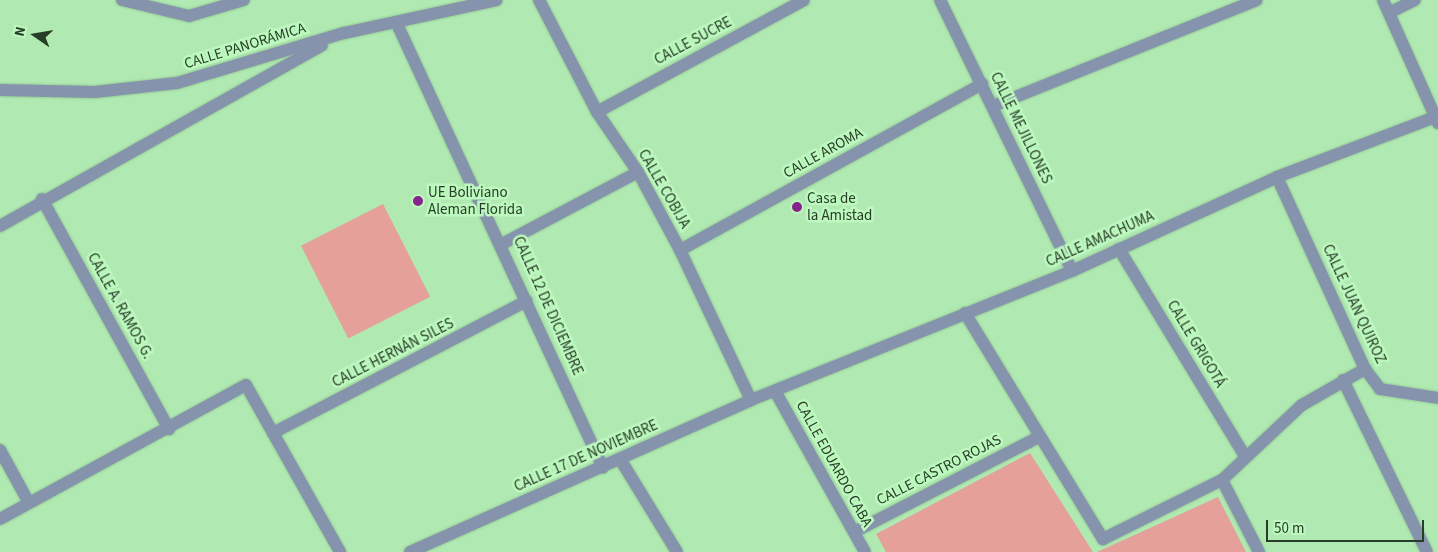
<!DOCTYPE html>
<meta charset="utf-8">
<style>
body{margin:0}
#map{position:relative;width:1438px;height:552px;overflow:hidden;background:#b0eab2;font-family:"Source Sans 3",sans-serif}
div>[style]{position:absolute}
.green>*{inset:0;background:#e4a099;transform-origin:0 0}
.roads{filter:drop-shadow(0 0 1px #94c896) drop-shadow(0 0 1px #94c896)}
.minor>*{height:12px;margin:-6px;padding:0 6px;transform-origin:6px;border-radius:6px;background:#8693ad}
.dots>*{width:14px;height:14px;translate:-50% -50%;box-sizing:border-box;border:2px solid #bdf8bf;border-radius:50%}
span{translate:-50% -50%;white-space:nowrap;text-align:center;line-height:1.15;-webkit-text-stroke:5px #bdf8bf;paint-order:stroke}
.street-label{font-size:15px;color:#263e27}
.poi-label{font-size:15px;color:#263e27}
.left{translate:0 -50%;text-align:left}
.north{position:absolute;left:10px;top:10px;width:50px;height:50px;-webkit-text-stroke:4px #bdf8bf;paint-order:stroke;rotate:283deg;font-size:14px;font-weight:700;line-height:20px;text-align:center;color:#263e27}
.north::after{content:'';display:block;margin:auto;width:18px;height:22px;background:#263e27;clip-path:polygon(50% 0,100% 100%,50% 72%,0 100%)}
.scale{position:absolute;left:1266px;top:520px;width:158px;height:22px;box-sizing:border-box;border:2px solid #263e27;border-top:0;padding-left:6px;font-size:15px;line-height:18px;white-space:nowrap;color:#263e27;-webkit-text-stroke:4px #bdf8bf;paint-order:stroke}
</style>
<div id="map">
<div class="green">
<i style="left:383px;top:204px;width:104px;height:92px;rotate:63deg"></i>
<i style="clip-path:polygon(1030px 453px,1093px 552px,886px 552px,876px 534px)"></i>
<i style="clip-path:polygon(1218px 497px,1246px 552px,1097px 552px)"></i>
</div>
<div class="roads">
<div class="minor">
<i style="left:122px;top:0;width:69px;rotate:13.4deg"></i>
<i style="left:189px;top:16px;width:57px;rotate:-16.2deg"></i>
<i style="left:539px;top:0;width:126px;rotate:62.6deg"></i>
<i style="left:597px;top:112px;width:73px;rotate:55.7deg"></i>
<i style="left:638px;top:172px;width:89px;rotate:61.7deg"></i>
<i style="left:680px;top:250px;width:166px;rotate:64.7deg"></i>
<i style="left:940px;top:0;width:301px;rotate:64deg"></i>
<i style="left:1383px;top:0;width:135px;rotate:65.9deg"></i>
<i style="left:1389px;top:13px;width:29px;rotate:-27deg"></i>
<i style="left:397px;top:24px;width:489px;rotate:65.1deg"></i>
<i style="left:0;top:90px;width:95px;rotate:1.2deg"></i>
<i style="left:95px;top:92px;width:82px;rotate:-6.3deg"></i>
<i style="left:177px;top:83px;width:174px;rotate:-16.7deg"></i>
<i style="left:344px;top:33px;width:156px;rotate:-12.2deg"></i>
<i style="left:993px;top:106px;width:284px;rotate:-21.9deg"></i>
<i style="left:597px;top:112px;width:235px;rotate:-28.4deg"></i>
<i style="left:1277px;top:177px;width:211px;rotate:65.4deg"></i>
<i style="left:1365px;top:369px;width:25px;rotate:53deg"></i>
<i style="left:1380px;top:389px;width:59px;rotate:8.8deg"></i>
<i style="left:42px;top:199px;width:263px;rotate:61.1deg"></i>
<i style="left:0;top:226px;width:369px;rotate:-29.3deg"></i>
<i style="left:502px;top:244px;width:154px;rotate:-27.9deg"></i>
<i style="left:1119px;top:249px;width:242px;rotate:58.7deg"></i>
<i style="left:680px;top:250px;width:345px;rotate:-28.8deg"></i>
<i style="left:965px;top:313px;width:265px;rotate:58.6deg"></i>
<i style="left:1103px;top:539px;width:133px;rotate:-26.4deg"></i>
<i style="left:1222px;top:480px;width:110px;rotate:-43.2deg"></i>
<i style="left:1302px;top:405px;width:73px;rotate:-29.7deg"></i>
<i style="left:1343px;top:380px;width:191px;rotate:64deg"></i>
<i style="left:775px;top:391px;width:184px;rotate:60.8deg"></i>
<i style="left:273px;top:433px;width:286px;rotate:-27.5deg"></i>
<i style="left:0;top:450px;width:60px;rotate:61.3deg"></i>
<i style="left:620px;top:459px;width:109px;rotate:58.5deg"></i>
<i style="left:1222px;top:480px;width:81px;rotate:62.8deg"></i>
<i style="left:0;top:519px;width:280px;rotate:-28.6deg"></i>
<i style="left:246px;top:385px;width:192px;rotate:60.6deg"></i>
<i style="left:854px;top:532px;width:208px;rotate:-27.2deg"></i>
<i style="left:410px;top:552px;width:373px;rotate:-24deg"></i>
<i style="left:751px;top:400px;width:346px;rotate:-21.9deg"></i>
<i style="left:1072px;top:271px;width:226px;rotate:-24.6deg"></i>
<i style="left:1277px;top:177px;width:172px;rotate:-20.8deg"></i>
</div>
</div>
<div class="dots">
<i style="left:418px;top:201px;background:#87238c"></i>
<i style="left:797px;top:207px;background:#87238c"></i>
</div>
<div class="street-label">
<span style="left:693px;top:41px;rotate:-28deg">CALLE SUCRE</span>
<span style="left:245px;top:46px;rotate:-17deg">CALLE PANORÁMICA</span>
<span style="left:1021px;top:128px;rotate:64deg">CALLE MEJILLONES</span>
<span style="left:823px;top:153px;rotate:-29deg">CALLE AROMA</span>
<span style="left:664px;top:189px;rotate:60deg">CALLE COBIJA</span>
<span style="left:1100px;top:239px;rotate:-24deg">CALLE AMACHUMA</span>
<span style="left:1354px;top:304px;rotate:65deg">CALLE JUAN QUIROZ</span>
<span style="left:120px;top:306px;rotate:61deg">CALLE A. RAMOS G.</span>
<span style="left:548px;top:306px;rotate:66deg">CALLE 12 DE DICIEMBRE</span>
<span style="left:1196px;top:344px;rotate:59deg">CALLE GRIGOTÁ</span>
<span style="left:393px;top:353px;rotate:-27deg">CALLE HERNÁN SILES</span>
<span style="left:586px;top:456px;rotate:-24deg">CALLE 17 DE NOVIEMBRE</span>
<span style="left:834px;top:464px;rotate:61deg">CALLE EDUARDO CABA</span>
<span style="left:939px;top:470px;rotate:-27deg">CALLE CASTRO ROJAS</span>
</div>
<div class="poi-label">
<span class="left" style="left:428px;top:201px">UE Boliviano<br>Aleman Florida</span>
<span class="left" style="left:807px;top:207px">Casa de<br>la Amistad</span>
</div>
<div class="north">N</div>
<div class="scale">50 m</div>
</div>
